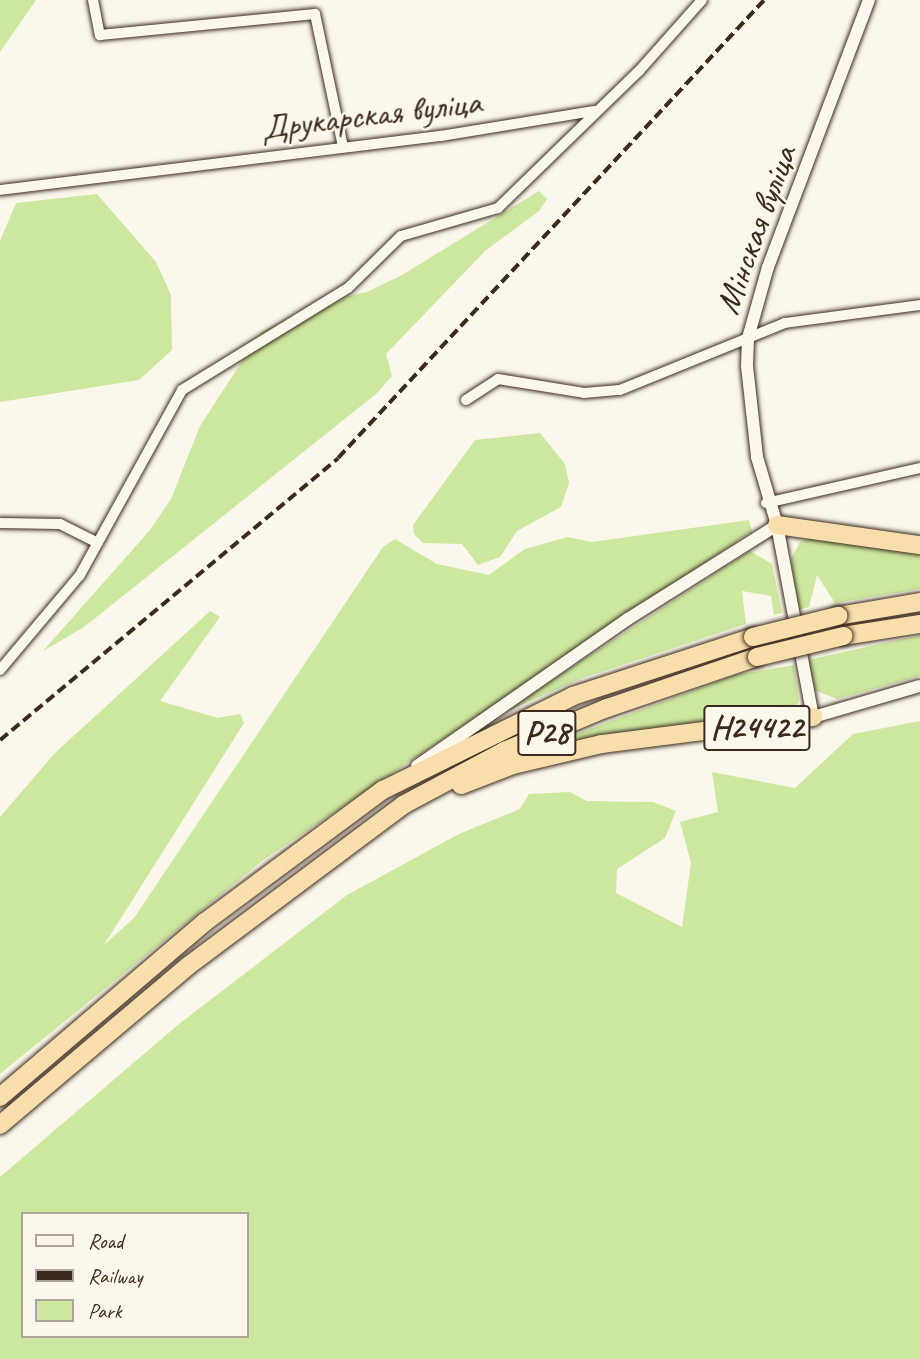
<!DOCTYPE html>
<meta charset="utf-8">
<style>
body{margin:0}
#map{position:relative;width:920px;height:1359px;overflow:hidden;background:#fbf7ec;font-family:Caveat,sans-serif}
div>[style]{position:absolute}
.green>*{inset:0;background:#cce79e}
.roads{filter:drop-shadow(0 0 2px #3b2a1e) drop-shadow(0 0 2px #3b2a1e)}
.minor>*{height:10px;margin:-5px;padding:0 5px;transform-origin:5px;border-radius:5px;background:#fbf7ec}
.tertiary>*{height:12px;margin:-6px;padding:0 6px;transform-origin:6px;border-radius:6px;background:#fbf7ec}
.trunk>*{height:18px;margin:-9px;padding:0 9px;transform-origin:9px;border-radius:9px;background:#f8deab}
.rail>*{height:3.5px;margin-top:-1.75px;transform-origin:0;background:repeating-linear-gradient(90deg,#3b2a1e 0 10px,transparent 0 15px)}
.bridges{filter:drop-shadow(0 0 2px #3b2a1e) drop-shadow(0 0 2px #3b2a1e)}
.trunk-bridge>*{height:18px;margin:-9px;padding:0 9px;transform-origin:9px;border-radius:9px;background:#f8deab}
span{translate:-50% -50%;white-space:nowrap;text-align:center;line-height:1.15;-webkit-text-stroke:5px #fbf7ec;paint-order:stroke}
.shield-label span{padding:2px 5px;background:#fbf7ec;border:2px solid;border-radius:5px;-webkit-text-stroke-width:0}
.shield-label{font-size:33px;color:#3b2a1e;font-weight:700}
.street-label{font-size:35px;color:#3b2a1e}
.legend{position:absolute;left:21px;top:1212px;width:228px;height:126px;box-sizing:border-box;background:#fbf7ec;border:2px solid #aea59a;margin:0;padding:9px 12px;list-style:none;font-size:21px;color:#3b2a1e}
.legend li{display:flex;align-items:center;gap:14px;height:35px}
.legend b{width:35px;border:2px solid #aea59a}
</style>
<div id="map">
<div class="green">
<i style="clip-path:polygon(0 0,36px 0,0 52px)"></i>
<i style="clip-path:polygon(539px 191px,547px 199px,539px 211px,485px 251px,386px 354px,392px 376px,376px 394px,84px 627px,43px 651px,150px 530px,171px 499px,200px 426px,261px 332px,319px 302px,367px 292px,402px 275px)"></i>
<i style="clip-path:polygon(97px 194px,156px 262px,171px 295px,172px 350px,139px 380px,0 402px,0 241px,16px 203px)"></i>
<i style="clip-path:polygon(540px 433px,565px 464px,569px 483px,561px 507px,517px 531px,500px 557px,478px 565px,462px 544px,423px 543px,414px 534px,413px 525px,475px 440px)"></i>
<i style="clip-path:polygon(749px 520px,752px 531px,262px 861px,0 1074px,0 817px,55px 753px,210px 611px,220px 617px,160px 701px,218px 718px,240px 714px,244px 723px,104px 945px,134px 918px,383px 547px,395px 539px,437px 564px,489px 575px,525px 549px,568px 537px,592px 542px)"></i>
<i style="clip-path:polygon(809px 539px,920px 552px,920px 589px,835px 603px,817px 575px,809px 607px,797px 610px,791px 559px,800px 542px)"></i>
<i style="clip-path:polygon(750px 551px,772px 564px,782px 613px,774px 615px,771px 596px,742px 591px,746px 624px,580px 679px,497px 716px)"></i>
<i style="clip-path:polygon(920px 635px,920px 676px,837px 699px,814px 690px,808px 660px)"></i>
<i style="clip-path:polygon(794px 665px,799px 702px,787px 713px,517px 756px,735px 675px)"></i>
<i style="clip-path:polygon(evenodd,920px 721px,920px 1359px,0 1359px,0 1177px,179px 1024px,347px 895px,459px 834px,520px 809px,529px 794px,570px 792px,587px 801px,653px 802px,676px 811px,665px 838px,617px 869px,616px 893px,682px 927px,691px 863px,680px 822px,718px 812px,712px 772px,795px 788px,853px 734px,920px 721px,23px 1214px,247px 1214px,247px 1336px,23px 1336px,23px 1214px)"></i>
</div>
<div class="roads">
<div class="minor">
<i style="left:93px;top:0;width:36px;rotate:79deg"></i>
<i style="left:100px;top:35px;width:216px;rotate:-5.6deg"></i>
<i style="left:315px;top:14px;width:136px;rotate:78.1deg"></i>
<i style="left:0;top:190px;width:444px;rotate:-7deg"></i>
<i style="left:441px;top:136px;width:155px;rotate:-9.3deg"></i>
<i style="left:466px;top:400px;width:38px;rotate:-33deg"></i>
<i style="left:498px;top:379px;width:87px;rotate:9.2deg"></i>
<i style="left:584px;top:393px;width:36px;rotate:-5deg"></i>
<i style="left:620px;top:390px;width:178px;rotate:-22.1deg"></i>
<i style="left:785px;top:323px;width:136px;rotate:-7.6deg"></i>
<i style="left:766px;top:503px;width:158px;rotate:-12.8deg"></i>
<i style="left:0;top:523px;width:60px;rotate:1deg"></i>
<i style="left:60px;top:524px;width:42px;rotate:26.6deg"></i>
<i style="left:0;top:670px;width:124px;rotate:-49.9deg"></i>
<i style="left:80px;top:575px;width:211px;rotate:-61.1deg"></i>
<i style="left:182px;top:390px;width:195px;rotate:-31.6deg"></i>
<i style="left:348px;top:288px;width:74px;rotate:-44.5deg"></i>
<i style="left:401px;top:236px;width:101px;rotate:-16.1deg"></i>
<i style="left:498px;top:208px;width:197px;rotate:-44.2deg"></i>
<i style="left:639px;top:71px;width:95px;rotate:-48.4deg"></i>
</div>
<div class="tertiary">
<i style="left:869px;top:0;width:285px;rotate:110.7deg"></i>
<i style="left:768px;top:267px;width:74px;rotate:105.7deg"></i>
<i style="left:748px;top:338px;width:28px;rotate:92deg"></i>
<i style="left:747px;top:366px;width:92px;rotate:83.7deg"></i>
<i style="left:757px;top:457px;width:71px;rotate:73.6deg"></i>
<i style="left:777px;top:525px;width:195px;rotate:79.4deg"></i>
<i style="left:813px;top:717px;width:111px;rotate:-16.2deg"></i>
<i style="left:417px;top:766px;width:257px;rotate:-34.9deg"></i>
<i style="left:628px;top:619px;width:176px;rotate:-32.2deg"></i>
</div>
<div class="trunk">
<i style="left:777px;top:525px;width:144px;rotate:8deg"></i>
<i style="left:838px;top:616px;width:83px;rotate:-9.7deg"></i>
<i style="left:843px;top:636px;width:78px;rotate:-8.9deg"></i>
<i style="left:461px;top:785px;width:56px;rotate:-21deg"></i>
<i style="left:513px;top:765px;width:91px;rotate:-13.3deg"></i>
<i style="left:602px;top:744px;width:213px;rotate:-7.3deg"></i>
<i style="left:0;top:1097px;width:270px;rotate:-40.5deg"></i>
<i style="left:205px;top:922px;width:222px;rotate:-36.6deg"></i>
<i style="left:383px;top:790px;width:212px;rotate:-26.3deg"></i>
<i style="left:573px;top:696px;width:189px;rotate:-18.1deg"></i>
<i style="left:0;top:1125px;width:246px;rotate:-40.2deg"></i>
<i style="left:188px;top:966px;width:269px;rotate:-36.8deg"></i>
<i style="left:403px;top:805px;width:115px;rotate:-28.1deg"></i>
<i style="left:504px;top:751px;width:112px;rotate:-22.7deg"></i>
<i style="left:607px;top:708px;width:158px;rotate:-18.8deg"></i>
</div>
</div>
<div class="rail">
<i style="left:0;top:740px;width:440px;rotate:-39.8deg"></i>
<i style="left:338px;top:458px;width:625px;rotate:-47.07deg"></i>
</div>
<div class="bridges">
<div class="trunk-bridge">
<i style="left:753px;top:637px;width:88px;rotate:-13.9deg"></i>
<i style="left:757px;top:657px;width:89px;rotate:-13.7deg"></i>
</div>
</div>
<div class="shield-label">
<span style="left:757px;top:728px">Н24422</span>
<span style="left:547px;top:733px">Р28</span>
</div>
<div class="street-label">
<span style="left:371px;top:115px;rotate:-7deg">Друкарская вуліца</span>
<span style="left:756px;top:230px;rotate:-70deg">Мінская вуліца</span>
</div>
<ul class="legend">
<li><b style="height:9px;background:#fbf7ec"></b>Road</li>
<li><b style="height:9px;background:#3b2a1e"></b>Railway</li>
<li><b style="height:19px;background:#cce79e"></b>Park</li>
</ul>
</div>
